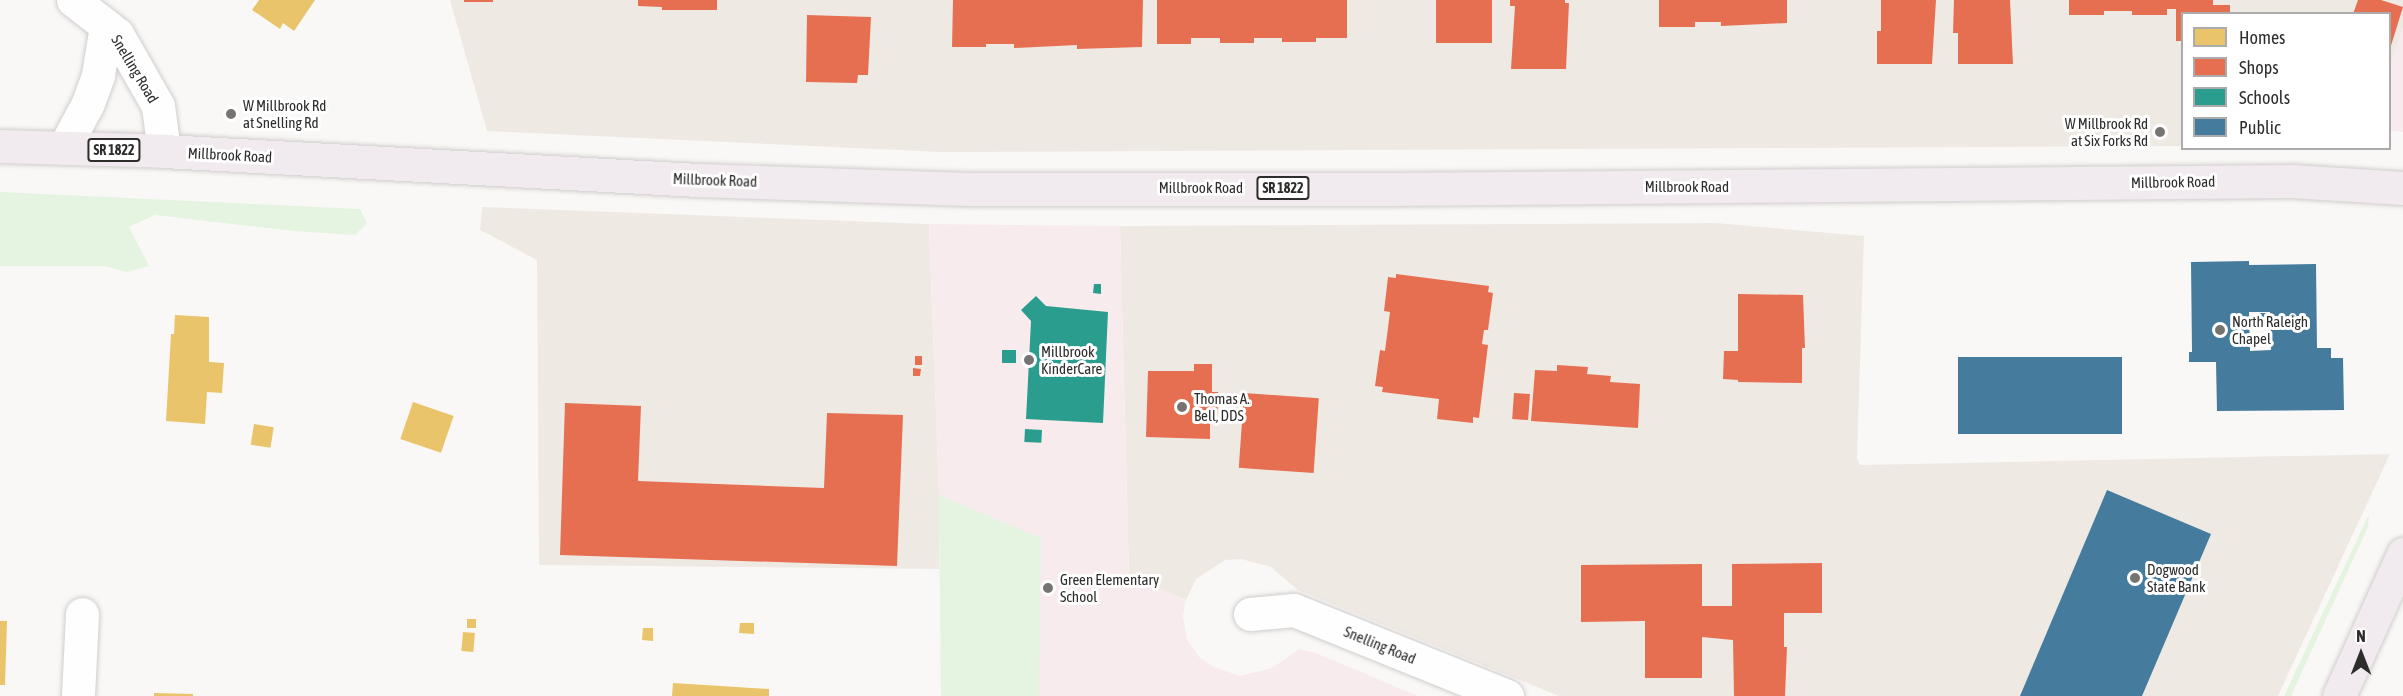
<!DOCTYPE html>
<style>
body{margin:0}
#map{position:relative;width:2403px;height:696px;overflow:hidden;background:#faf8f6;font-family:"Asap Condensed",sans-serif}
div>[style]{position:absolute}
.built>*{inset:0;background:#efe9e4}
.education>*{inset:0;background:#f8ebed}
.green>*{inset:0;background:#e4f4e1}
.homes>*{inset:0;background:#e9c46a;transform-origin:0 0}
.shops>*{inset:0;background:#e76f51;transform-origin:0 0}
.schools>*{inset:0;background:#2a9d8f;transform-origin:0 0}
.public>*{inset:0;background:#457b9d;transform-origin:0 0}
.roads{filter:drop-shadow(0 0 2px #d0cecd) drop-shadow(0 0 2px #d0cecd)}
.minor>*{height:33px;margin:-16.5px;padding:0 16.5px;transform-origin:16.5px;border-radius:16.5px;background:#fefefe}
.major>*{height:33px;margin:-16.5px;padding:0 16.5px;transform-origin:16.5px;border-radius:16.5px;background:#f1eaee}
.dots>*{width:16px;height:16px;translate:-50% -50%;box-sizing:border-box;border:3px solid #fff;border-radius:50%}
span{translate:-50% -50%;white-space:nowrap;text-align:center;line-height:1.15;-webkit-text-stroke:6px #fff;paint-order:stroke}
.shield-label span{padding:2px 4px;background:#fff;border:2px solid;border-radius:4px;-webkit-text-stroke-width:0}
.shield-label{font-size:14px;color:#2e2d2c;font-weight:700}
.street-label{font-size:15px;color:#2e2d2c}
.poi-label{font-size:15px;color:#2e2d2c}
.left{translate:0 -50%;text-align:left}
.right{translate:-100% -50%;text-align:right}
.legend{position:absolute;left:2181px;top:12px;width:210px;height:138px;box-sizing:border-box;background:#fff;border:2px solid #ababab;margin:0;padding:8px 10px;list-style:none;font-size:18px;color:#2e2d2c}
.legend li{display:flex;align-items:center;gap:12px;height:30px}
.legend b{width:30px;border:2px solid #ababab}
.north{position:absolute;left:2331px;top:624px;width:60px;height:60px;-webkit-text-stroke:4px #fff;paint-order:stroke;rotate:0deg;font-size:16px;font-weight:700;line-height:24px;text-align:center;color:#2e2d2c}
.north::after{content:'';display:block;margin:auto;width:21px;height:27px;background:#2e2d2c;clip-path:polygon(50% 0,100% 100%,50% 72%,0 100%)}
</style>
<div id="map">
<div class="built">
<i style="clip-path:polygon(450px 0,2403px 0,2403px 28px,2390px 67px,2390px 14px,2182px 14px,2182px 146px,941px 152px,487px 131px)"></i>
<i style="clip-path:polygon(482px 207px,929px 224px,939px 495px,939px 569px,539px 565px,537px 260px,480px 230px)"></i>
<i style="clip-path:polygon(1716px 223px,1864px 236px,1857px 458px,1860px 465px,2390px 454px,2278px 696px,1559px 696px,1298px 590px,1271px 567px,1241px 559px,1225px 560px,1196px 579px,1186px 600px,1129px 576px,1120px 226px)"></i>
</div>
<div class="education">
<i style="clip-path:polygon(2403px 28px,2403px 132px,2390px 131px,2390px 67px)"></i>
<i style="clip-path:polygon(929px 224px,1120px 226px,1129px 576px,1186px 600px,1183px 616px,1187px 640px,1200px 658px,1214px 667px,1240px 676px,1272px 668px,1299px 649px,1316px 653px,1418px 696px,941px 696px,939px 495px)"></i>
</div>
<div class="green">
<i style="clip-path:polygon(0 192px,360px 209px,367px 223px,355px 235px,294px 231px,155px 215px,129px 227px,149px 266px,127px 272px,104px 266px,0 266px)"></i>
<i style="clip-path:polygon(939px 495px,1041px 538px,1039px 696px,941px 696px)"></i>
<i style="clip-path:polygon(2369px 514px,2368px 527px,2291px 696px,2284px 696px)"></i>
</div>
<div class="homes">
<i style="clip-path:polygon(259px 0,315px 0,294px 31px,283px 23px,280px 29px,252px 10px)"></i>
<i style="clip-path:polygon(175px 315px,209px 317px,209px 362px,224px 363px,222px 393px,207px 392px,205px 424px,166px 421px,171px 334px,174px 334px)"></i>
<i style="left:413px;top:402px;width:43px;height:39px;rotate:19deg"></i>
<i style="left:254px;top:424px;width:20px;height:21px;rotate:9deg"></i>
<i style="left:467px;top:619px;width:9px;height:9px"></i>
<i style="clip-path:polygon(0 621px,7px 621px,5px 685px,0 685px)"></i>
<i style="clip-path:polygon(740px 623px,754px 623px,754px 634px,739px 633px)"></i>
<i style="clip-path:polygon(643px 628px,653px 628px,653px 641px,642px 640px)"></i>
<i style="left:463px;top:632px;width:12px;height:19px;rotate:5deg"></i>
<i style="clip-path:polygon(673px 683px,769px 689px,769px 696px,672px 696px)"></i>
<i style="clip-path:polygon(154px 693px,193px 694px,193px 696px,154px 696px)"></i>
</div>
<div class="shops">
<i style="left:464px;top:0;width:29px;height:2px"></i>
<i style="clip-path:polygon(638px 0,717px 0,717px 10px,662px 10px,662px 7px,638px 6px)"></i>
<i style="clip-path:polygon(953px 0,1143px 0,1142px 47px,1077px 49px,1077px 45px,1014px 48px,1014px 44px,986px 44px,986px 47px,952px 47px)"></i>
<i style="clip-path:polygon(1157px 0,1347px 0,1347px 38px,1316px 38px,1316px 42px,1282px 42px,1282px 38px,1254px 38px,1254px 43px,1220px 43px,1220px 38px,1191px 38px,1191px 44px,1157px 44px)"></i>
<i style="left:1436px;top:0;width:56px;height:43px"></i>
<i style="clip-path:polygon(1510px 0,1565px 0,1565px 3px,1569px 3px,1566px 69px,1511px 69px,1515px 6px,1510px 6px)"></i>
<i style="clip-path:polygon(1659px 0,1787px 0,1787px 23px,1721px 26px,1721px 22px,1695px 22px,1695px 27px,1659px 27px)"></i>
<i style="clip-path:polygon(1881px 0,1936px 0,1932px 64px,1877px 64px,1877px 31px,1881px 31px)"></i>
<i style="clip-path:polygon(1954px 0,2010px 0,2013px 64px,1958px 64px,1958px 33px,1953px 33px)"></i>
<i style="clip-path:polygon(2069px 0,2213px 0,2213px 5px,2230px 5px,2230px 14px,2182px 14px,2182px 41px,2176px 41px,2176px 9px,2167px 9px,2167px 15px,2132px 15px,2132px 11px,2104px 11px,2104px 15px,2069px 15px)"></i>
<i style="clip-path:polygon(2358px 0,2381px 0,2403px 7px,2390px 49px,2390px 14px,2353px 14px)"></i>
<i style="clip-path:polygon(807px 15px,871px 17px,868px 75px,858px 75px,857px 83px,806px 82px)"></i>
<i style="clip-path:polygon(1396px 274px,1489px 286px,1488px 292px,1493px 293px,1488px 330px,1484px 330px,1482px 344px,1488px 345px,1479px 418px,1473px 417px,1473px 423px,1437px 419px,1439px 399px,1382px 392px,1383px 387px,1375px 386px,1380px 350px,1385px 351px,1390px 312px,1384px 311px,1388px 277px,1396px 278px)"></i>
<i style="clip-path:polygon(1738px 294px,1803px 295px,1805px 348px,1802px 348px,1802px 383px,1738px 382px,1738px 380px,1723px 379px,1724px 351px,1738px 351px)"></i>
<i style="left:915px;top:356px;width:7px;height:9px"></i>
<i style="clip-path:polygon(1194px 364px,1212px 364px,1212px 392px,1218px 392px,1217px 422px,1210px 422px,1210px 439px,1146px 437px,1148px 371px,1194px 371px)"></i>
<i style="clip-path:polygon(1557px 365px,1588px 367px,1587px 374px,1611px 376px,1610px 382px,1640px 384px,1638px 428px,1531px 421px,1535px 370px,1557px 371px)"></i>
<i style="clip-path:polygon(913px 368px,921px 369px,920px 376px,913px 376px)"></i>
<i style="left:1244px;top:393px;width:75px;height:75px;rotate:4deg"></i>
<i style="left:1514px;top:393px;width:16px;height:26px;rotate:4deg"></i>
<i style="clip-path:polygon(565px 403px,641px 406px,638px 481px,824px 488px,827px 413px,903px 415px,897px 566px,560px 555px)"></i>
<i style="clip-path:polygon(1822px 563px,1822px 613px,1784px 613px,1784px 647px,1787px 647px,1785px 696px,1734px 696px,1733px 640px,1702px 637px,1702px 678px,1645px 678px,1645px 621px,1581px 622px,1581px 565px,1702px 564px,1702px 606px,1732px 606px,1732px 564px)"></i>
</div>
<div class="schools">
<i style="clip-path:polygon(1094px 284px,1101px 284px,1101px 294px,1093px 293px)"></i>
<i style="clip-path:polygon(1036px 296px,1046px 306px,1108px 312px,1103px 423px,1026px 419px,1031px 321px,1021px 310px)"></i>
<i style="left:1002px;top:350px;width:14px;height:13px"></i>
<i style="left:1025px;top:429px;width:17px;height:13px;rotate:3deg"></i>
</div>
<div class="public">
<i style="clip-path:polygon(evenodd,2249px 261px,2249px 265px,2316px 264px,2317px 348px,2331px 348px,2331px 358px,2343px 358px,2344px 410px,2217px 411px,2216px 362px,2189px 362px,2189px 352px,2192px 352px,2191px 262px,2249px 261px,2249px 312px,2270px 312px,2271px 350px,2250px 351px,2249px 312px)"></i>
<i style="left:2259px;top:313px;width:10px;height:13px"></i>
<i style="left:1958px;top:357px;width:164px;height:77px"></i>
<i style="clip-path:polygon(2107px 490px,2211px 534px,2142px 696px,2020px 696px)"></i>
</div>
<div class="roads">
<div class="minor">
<i style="left:73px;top:0;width:56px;rotate:37.7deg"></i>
<i style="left:117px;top:34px;width:83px;rotate:60.3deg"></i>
<i style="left:158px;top:106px;width:45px;rotate:82.4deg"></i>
<i style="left:64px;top:148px;width:51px;rotate:-61.9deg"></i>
<i style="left:88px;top:103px;width:30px;rotate:-70deg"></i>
<i style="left:98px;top:75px;width:50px;rotate:-80.7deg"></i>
<i style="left:1250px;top:614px;width:44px;rotate:-5.2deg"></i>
<i style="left:1294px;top:610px;width:230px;rotate:22deg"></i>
<i style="left:78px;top:696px;width:82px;rotate:-87.2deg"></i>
</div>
<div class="major">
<i style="left:0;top:146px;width:164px;rotate:1.7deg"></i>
<i style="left:164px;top:151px;width:535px;rotate:3.11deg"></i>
<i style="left:698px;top:180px;width:278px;rotate:1.9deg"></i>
<i style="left:976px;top:189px;width:413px"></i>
<i style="left:1389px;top:189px;width:903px;rotate:-0.51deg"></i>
<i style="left:2292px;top:181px;width:111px;rotate:3.6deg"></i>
<i style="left:2339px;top:696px;width:156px;rotate:-65.7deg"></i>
</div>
</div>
<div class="dots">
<i style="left:231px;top:114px;background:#757473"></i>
<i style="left:2160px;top:132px;background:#757473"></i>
<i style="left:2220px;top:330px;background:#757473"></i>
<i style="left:1029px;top:360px;background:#757473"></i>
<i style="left:1182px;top:407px;background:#757473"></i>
<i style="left:2135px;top:578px;background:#757473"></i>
<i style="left:1048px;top:588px;background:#757473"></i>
</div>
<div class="shield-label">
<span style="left:114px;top:150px">SR 1822</span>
<span style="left:1283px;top:188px">SR 1822</span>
</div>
<div class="street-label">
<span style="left:135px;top:69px;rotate:59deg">Snelling Road</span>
<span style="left:230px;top:155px;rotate:3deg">Millbrook Road</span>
<span style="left:715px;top:180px;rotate:2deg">Millbrook Road</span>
<span style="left:2173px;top:182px;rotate:-1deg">Millbrook Road</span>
<span style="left:1687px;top:187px">Millbrook Road</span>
<span style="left:1201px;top:188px">Millbrook Road</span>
<span style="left:1380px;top:645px;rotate:22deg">Snelling Road</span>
</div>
<div class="poi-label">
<span class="left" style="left:243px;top:114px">W Millbrook Rd<br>at Snelling Rd</span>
<span class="right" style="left:2148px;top:132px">W Millbrook Rd<br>at Six Forks Rd</span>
<span class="left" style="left:2232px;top:330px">North Raleigh<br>Chapel</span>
<span class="left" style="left:1041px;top:360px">Millbrook<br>KinderCare</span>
<span class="left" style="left:1194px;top:407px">Thomas A.<br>Bell, DDS</span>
<span class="left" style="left:2147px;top:578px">Dogwood<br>State Bank</span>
<span class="left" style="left:1060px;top:588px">Green Elementary<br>School</span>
</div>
<ul class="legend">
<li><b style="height:16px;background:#e9c46a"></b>Homes</li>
<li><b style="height:16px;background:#e76f51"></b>Shops</li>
<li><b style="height:16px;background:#2a9d8f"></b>Schools</li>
<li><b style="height:16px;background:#457b9d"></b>Public</li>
</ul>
<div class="north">N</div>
</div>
